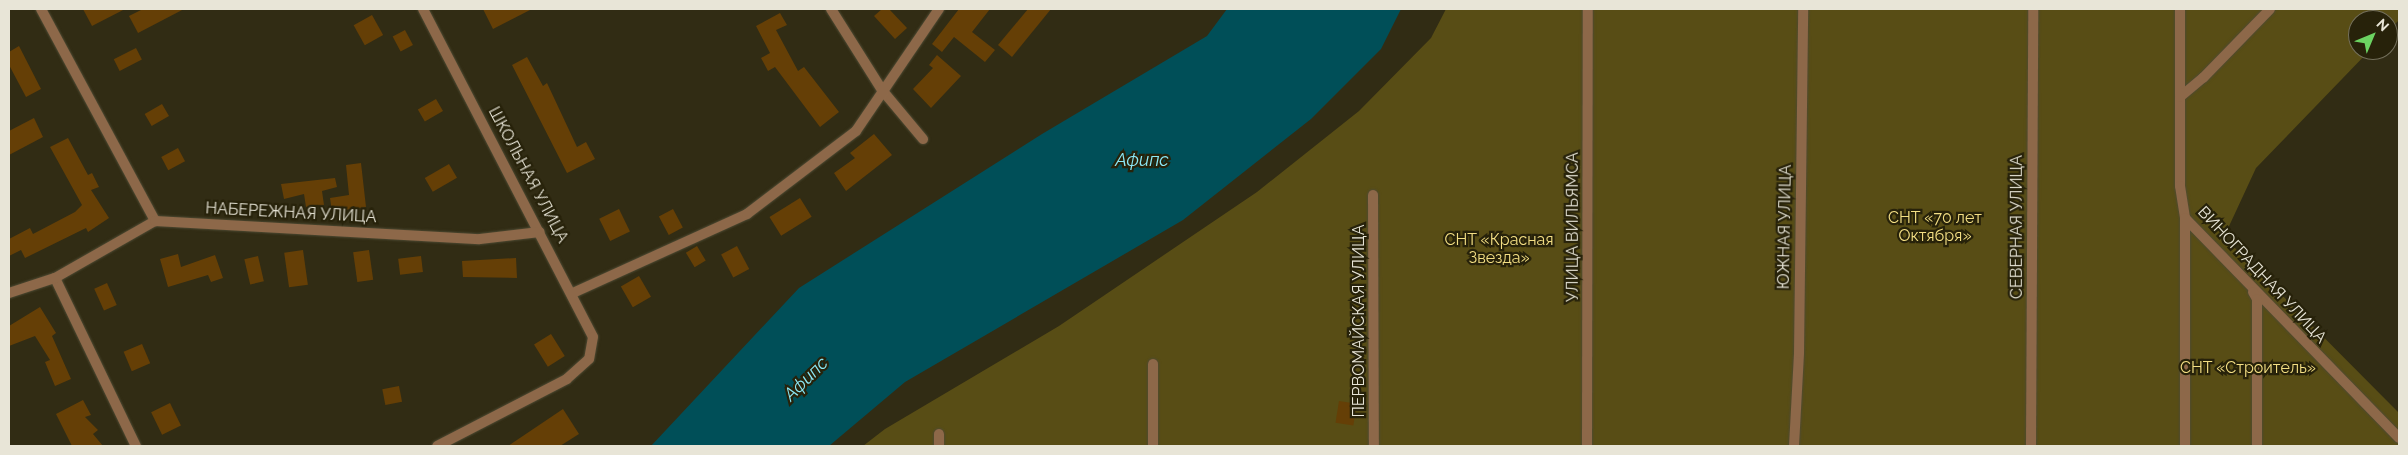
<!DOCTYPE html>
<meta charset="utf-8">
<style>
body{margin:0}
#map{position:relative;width:2408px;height:455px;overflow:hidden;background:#312c14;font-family:Raleway,sans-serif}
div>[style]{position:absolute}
.green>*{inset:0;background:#584d15}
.water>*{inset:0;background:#004f58}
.building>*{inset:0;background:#653f06;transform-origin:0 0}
.roads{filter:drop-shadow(0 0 1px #4e4a33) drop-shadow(0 0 1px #4e4a33)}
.minor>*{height:10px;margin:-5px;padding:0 5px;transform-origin:5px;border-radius:5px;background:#8d6849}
span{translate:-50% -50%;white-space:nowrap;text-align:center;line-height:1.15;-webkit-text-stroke:4.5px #27220a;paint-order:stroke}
.street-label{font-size:16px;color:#e8e5d7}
.park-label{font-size:16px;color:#f4df84}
.water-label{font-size:18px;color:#8ceaf8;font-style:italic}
.frame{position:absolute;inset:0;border:10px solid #e8e5d7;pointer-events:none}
.north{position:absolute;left:2348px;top:10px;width:50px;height:50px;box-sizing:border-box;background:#27220a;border:1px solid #74705c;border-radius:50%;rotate:45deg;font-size:14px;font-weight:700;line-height:20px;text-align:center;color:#e8e5d7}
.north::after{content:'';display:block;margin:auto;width:18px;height:22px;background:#6cd362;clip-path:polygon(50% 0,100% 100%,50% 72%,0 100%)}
</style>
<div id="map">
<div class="green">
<i style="clip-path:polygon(1446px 9px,2399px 9px,2399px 20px,2388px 31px,2388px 20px,2358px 20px,2358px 50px,2370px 50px,2256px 168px,2224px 237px,2399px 413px,2399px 446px,863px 446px,885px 429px,1059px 326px,1257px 192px,1359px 111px,1431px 38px)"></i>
</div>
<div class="water">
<i style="clip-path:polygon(1227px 9px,1401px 9px,1381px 49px,1311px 119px,1183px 220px,905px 382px,829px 446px,651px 446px,799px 288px,1042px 134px,1207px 36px)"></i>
</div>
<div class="building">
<i style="clip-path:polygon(83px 9px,125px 9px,92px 26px)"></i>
<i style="clip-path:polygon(143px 9px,184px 9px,138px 33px,129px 16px)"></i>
<i style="clip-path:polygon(483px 9px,532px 9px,493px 29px)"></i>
<i style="clip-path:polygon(882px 9px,889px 9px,907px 28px,895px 39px,874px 16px)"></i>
<i style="clip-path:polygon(959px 9px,990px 9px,972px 32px,995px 50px,985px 62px,954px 37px,942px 52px,932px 44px)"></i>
<i style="clip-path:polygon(1028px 9px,1051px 9px,1012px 57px,998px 45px)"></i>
<i style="clip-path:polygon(780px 13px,787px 25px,776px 30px,798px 71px,804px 67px,839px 112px,820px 127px,775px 67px,768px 71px,761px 58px,770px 53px,756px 26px)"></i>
<i style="left:372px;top:15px;width:23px;height:21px;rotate:61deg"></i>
<i style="left:405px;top:30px;width:17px;height:14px;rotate:62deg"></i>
<i style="clip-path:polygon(19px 46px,41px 89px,26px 97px,9px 65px,9px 52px)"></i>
<i style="left:136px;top:48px;width:13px;height:25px;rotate:63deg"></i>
<i style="clip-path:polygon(937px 55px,961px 76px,931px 108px,913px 89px,933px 68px,929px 65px)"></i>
<i style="clip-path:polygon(527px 57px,543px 86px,547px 83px,577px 147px,586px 142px,595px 159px,567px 173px,512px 65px)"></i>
<i style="left:436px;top:99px;width:14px;height:21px;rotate:60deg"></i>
<i style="left:162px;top:104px;width:14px;height:20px;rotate:60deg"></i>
<i style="clip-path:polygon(34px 118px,43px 137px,9px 155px,9px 131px)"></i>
<i style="clip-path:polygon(874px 134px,892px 155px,846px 191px,834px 173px,855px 158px,850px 153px)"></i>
<i style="clip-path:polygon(68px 138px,88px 175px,92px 173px,99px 187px,91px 190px,109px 218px,88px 232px,86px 228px,25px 258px,21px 250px,9px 256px,9px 239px,30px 228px,33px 234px,75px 212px,82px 205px,50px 147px)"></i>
<i style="left:178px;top:148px;width:15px;height:19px;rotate:62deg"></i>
<i style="clip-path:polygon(361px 163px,366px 207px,332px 212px,330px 198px,349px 195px,346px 165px)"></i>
<i style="left:449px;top:164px;width:16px;height:28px;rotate:60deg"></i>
<i style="clip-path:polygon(335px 178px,337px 187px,322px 191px,324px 205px,306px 207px,304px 194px,284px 199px,281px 184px)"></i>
<i style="left:800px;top:198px;width:22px;height:36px;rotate:58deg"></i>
<i style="left:619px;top:209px;width:25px;height:22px;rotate:64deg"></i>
<i style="left:673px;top:209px;width:21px;height:16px;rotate:62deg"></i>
<i style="left:697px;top:246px;width:17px;height:13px;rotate:59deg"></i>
<i style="left:737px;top:246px;width:26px;height:18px;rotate:62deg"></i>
<i style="left:303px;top:250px;width:35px;height:19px;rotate:82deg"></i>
<i style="left:369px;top:250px;width:30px;height:16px;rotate:82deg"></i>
<i style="clip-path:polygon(178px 254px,181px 267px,215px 255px,223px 278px,211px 282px,208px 275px,168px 287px,160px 259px)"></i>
<i style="left:258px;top:256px;width:26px;height:14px;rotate:77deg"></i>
<i style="left:421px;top:256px;width:16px;height:23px;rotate:83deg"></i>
<i style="clip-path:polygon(516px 258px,517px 278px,463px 277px,462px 261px)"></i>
<i style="left:639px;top:276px;width:24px;height:21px;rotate:60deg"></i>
<i style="left:107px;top:283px;width:24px;height:14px;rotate:66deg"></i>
<i style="clip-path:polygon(40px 307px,56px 333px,52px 336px,71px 379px,55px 386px,45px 362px,50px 360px,35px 336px,9px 346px,9px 326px)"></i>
<i style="left:551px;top:334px;width:26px;height:20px;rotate:58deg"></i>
<i style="left:142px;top:344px;width:21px;height:20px;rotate:67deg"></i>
<i style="left:399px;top:386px;width:16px;height:17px;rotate:79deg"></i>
<i style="clip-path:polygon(83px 400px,91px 415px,85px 417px,98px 430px,93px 434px,103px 446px,72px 446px,56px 414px)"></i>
<i style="left:1339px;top:401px;width:18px;height:22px;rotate:9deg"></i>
<i style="left:170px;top:403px;width:25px;height:21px;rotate:64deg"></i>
<i style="clip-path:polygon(563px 409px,579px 434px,560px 446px,508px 446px)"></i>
</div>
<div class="roads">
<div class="minor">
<i style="left:41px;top:9px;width:241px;rotate:61.7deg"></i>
<i style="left:423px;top:9px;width:369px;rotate:62.6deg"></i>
<i style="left:593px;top:337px;width:22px;rotate:100deg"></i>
<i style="left:589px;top:359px;width:30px;rotate:138deg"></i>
<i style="left:567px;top:379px;width:146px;rotate:152.7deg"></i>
<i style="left:831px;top:9px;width:96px;rotate:57.8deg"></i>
<i style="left:882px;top:90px;width:64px;rotate:50.1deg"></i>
<i style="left:2180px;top:9px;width:177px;rotate:90deg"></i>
<i style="left:2180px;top:186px;width:32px;rotate:81deg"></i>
<i style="left:2185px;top:218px;width:307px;rotate:45.8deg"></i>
<i style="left:2180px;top:97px;width:30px;rotate:-40deg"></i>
<i style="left:2203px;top:78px;width:96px;rotate:-45.8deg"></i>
<i style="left:1373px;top:195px;width:251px;rotate:89.8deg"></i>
<i style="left:55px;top:278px;width:187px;rotate:64.3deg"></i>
<i style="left:2253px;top:292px;width:8px;rotate:60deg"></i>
<i style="left:2257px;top:299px;width:147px;rotate:90deg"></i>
<i style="left:9px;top:293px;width:48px;rotate:-18.1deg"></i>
<i style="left:55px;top:278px;width:115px;rotate:-29.7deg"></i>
<i style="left:155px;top:221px;width:325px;rotate:3.2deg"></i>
<i style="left:480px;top:239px;width:60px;rotate:-6.7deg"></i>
<i style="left:573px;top:293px;width:191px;rotate:-24.4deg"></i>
<i style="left:747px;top:214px;width:137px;rotate:-37.3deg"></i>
<i style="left:856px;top:131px;width:148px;rotate:-55.8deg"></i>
<i style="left:1153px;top:364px;width:82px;rotate:90deg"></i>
<i style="left:939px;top:446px;width:12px;rotate:-90deg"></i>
<i style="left:1587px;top:446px;width:437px;rotate:-89.9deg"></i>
<i style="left:1794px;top:446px;width:93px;rotate:-86.9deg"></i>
<i style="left:1799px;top:353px;width:344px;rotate:-89.3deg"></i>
<i style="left:2031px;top:446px;width:437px;rotate:-89.7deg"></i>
<i style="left:2185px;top:446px;width:228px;rotate:-90deg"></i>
</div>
</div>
<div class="street-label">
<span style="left:528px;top:175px;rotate:62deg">ШКОЛЬНАЯ УЛИЦА</span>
<span style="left:291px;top:213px;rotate:3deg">НАБЕРЕЖНАЯ УЛИЦА</span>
<span style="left:1573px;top:227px;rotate:-90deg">УЛИЦА ВИЛЬЯМСА</span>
<span style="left:1785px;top:227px;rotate:-89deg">ЮЖНАЯ УЛИЦА</span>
<span style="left:2017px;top:227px;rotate:-90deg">СЕВЕРНАЯ УЛИЦА</span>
<span style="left:2262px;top:275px;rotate:47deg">ВИНОГРАДНАЯ УЛИЦА</span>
<span style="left:1359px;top:321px;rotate:-90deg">ПЕРВОМАЙСКАЯ УЛИЦА</span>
</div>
<div class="park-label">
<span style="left:1935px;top:227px">СНТ «70 лет<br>Октября»</span>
<span style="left:1499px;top:249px">СНТ «Красная<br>Звезда»</span>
<span style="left:2248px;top:368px">СНТ «Строитель»</span>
</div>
<div class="water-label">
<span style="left:1142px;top:160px">Афипс</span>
<span style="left:806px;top:379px;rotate:-45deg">Афипс</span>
</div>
<div class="frame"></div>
<div class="north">N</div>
</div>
